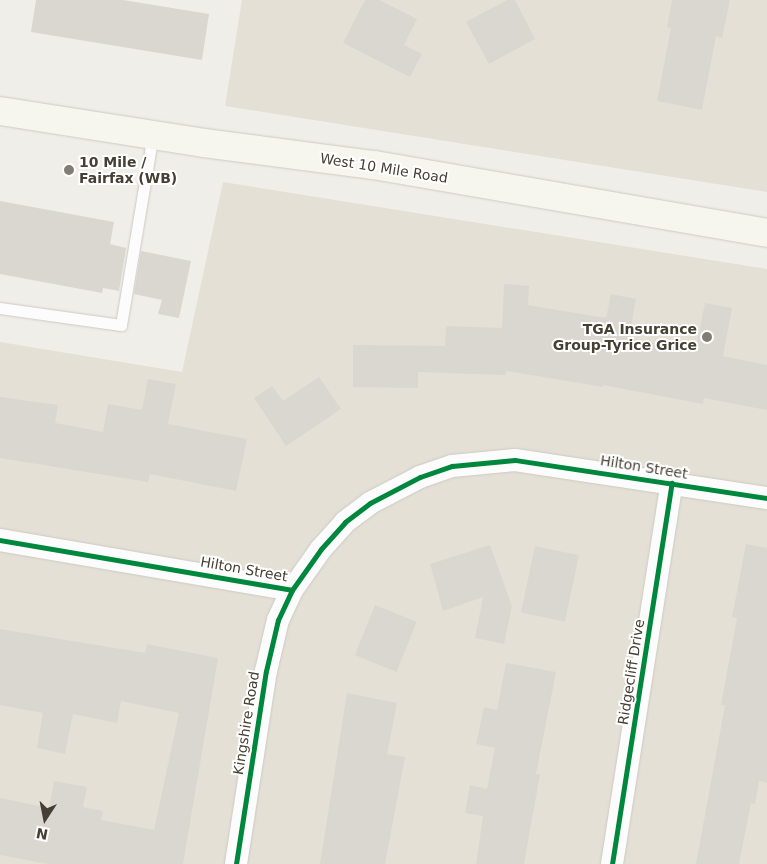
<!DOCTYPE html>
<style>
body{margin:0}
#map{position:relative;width:767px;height:864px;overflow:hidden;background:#f0eee8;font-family:"DejaVu Sans",sans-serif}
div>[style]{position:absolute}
.residential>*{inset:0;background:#e5e0d5}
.building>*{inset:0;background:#dad7d0;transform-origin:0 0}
.roads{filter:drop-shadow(0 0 1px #cccac4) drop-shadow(0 0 1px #cccac4)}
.service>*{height:11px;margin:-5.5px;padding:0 5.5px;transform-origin:5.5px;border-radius:5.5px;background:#fdfcfc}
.minor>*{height:22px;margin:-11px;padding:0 11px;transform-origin:11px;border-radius:11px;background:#fdfcfc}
.secondary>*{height:28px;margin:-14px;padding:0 14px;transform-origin:14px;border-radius:14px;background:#f6f5ee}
.cycleway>*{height:5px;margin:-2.5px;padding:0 2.5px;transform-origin:2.5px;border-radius:2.5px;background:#00873e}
.dots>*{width:14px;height:14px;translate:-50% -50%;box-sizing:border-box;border:2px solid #fff;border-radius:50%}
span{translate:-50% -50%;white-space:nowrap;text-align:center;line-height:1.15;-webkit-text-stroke:4px #fff;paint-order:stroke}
.poi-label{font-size:14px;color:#464034;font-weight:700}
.left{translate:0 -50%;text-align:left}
.right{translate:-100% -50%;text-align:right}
.street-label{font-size:14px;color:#464034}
.north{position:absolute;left:20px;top:794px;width:50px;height:50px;-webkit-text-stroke:4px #fff;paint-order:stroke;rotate:191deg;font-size:14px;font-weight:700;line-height:20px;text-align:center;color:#464034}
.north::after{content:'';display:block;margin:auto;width:18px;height:22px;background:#464034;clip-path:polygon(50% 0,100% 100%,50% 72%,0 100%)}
</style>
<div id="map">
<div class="residential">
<i style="clip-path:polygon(242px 0,767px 0,767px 192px,225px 106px)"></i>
<i style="clip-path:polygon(223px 182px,767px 269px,767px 864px,0 864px,0 342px,182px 372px)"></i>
</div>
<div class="building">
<i style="clip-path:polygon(36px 0,123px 0,209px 14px,202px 60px,31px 32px)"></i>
<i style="clip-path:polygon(365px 0,379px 0,417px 19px,404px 45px,422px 54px,410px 77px,343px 43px)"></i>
<i style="clip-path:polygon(507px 0,515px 0,535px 39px,489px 64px,466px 22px)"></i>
<i style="clip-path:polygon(672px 0,730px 0,722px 38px,716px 36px,702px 110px,657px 101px,671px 28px,667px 27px)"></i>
<i style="clip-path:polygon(0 201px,114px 222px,110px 244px,126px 248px,119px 291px,103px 288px,102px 293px,0 274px)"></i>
<i style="clip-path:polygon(141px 251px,191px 261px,179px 318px,158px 314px,162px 300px,134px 294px)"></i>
<i style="clip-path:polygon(504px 284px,529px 286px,528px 305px,606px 318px,611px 294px,636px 299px,629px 338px,695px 351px,705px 303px,732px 308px,723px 356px,767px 365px,767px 410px,704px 398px,703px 404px,603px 385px,603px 387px,506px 371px,506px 375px,418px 372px,418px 388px,353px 387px,353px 345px,445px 346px,446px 326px,502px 328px)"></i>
<i style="clip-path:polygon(319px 377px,341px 409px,286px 446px,254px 398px,272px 386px,283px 401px)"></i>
<i style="clip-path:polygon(148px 379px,176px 384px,168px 424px,247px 439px,236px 491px,150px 474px,148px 482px,0 458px,0 397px,58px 405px,55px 423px,103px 432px,108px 404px,142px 410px)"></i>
<i style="clip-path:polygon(746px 544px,767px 548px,767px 783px,759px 781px,755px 804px,751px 803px,739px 864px,696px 864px,725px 705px,721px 705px,737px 618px,732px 617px)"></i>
<i style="clip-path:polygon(490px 545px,512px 606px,504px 644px,475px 638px,483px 597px,443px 611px,430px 564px)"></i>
<i style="left:535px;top:546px;width:45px;height:68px;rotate:12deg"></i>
<i style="left:375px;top:605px;width:45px;height:54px;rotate:22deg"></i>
<i style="clip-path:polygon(0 629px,145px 653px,147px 644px,218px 658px,183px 864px,48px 864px,0 855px,0 798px,49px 808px,54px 781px,87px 787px,83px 807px,103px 811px,101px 820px,154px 830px,179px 713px,121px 701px,117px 723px,73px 714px,65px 754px,37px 748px,43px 713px,0 705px)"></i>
<i style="clip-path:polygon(506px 663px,556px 672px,536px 774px,540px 774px,524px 864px,476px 864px,483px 816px,465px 813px,470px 785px,487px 789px,495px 748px,476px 744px,484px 707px,497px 710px)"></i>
<i style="clip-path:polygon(347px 693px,397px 703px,387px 754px,405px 757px,385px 864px,320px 864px)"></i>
</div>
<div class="roads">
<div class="service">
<i style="left:0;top:308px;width:122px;rotate:8deg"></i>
<i style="left:121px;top:325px;width:194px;rotate:-80.5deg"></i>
</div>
<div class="minor">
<i style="left:0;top:540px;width:296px;rotate:9.7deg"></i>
<i style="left:236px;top:864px;width:195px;rotate:-81.2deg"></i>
<i style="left:266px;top:671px;width:52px;rotate:-76.8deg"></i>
<i style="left:278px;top:620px;width:33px;rotate:-65deg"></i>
<i style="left:292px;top:590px;width:50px;rotate:-54.7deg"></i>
<i style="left:321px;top:549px;width:36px;rotate:-48deg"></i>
<i style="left:345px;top:522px;width:31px;rotate:-37deg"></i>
<i style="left:370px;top:503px;width:56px;rotate:-27.5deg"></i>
<i style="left:420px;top:477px;width:34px;rotate:-19deg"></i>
<i style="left:452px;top:466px;width:63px;rotate:-5.4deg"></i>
<i style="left:515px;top:460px;width:255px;rotate:8.6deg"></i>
<i style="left:612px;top:864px;width:386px;rotate:-81.1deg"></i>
</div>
<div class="secondary">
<i style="left:0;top:111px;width:206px;rotate:8.9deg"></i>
<i style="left:204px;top:143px;width:171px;rotate:7.4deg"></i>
<i style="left:374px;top:165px;width:399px;rotate:9.8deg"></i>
</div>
</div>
<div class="cycleway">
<i style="left:0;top:540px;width:296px;rotate:9.7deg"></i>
<i style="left:236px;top:864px;width:195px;rotate:-81.2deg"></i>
<i style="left:266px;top:671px;width:52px;rotate:-76.8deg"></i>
<i style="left:278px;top:620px;width:33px;rotate:-65deg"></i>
<i style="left:292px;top:590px;width:50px;rotate:-54.7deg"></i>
<i style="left:321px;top:549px;width:36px;rotate:-48deg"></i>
<i style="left:345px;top:522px;width:31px;rotate:-37deg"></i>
<i style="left:370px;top:503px;width:56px;rotate:-27.5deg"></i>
<i style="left:420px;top:477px;width:34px;rotate:-19deg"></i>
<i style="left:452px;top:466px;width:63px;rotate:-5.4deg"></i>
<i style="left:515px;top:460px;width:255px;rotate:8.6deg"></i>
<i style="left:612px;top:864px;width:386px;rotate:-81.1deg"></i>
</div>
<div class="dots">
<i style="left:69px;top:170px;background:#827d73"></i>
<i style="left:707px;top:337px;background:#827d73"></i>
</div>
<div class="poi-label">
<span class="left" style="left:79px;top:170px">10 Mile /<br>Fairfax (WB)</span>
<span class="right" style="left:697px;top:337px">TGA Insurance<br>Group-Tyrice Grice</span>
</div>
<div class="street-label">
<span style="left:384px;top:168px;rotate:9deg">West 10 Mile Road</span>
<span style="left:644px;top:467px;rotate:9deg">Hilton Street</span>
<span style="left:244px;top:569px;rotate:10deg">Hilton Street</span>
<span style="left:631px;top:672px;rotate:-81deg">Ridgecliff Drive</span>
<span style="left:246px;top:723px;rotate:-81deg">Kingshire Road</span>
</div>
<div class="north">N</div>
</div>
